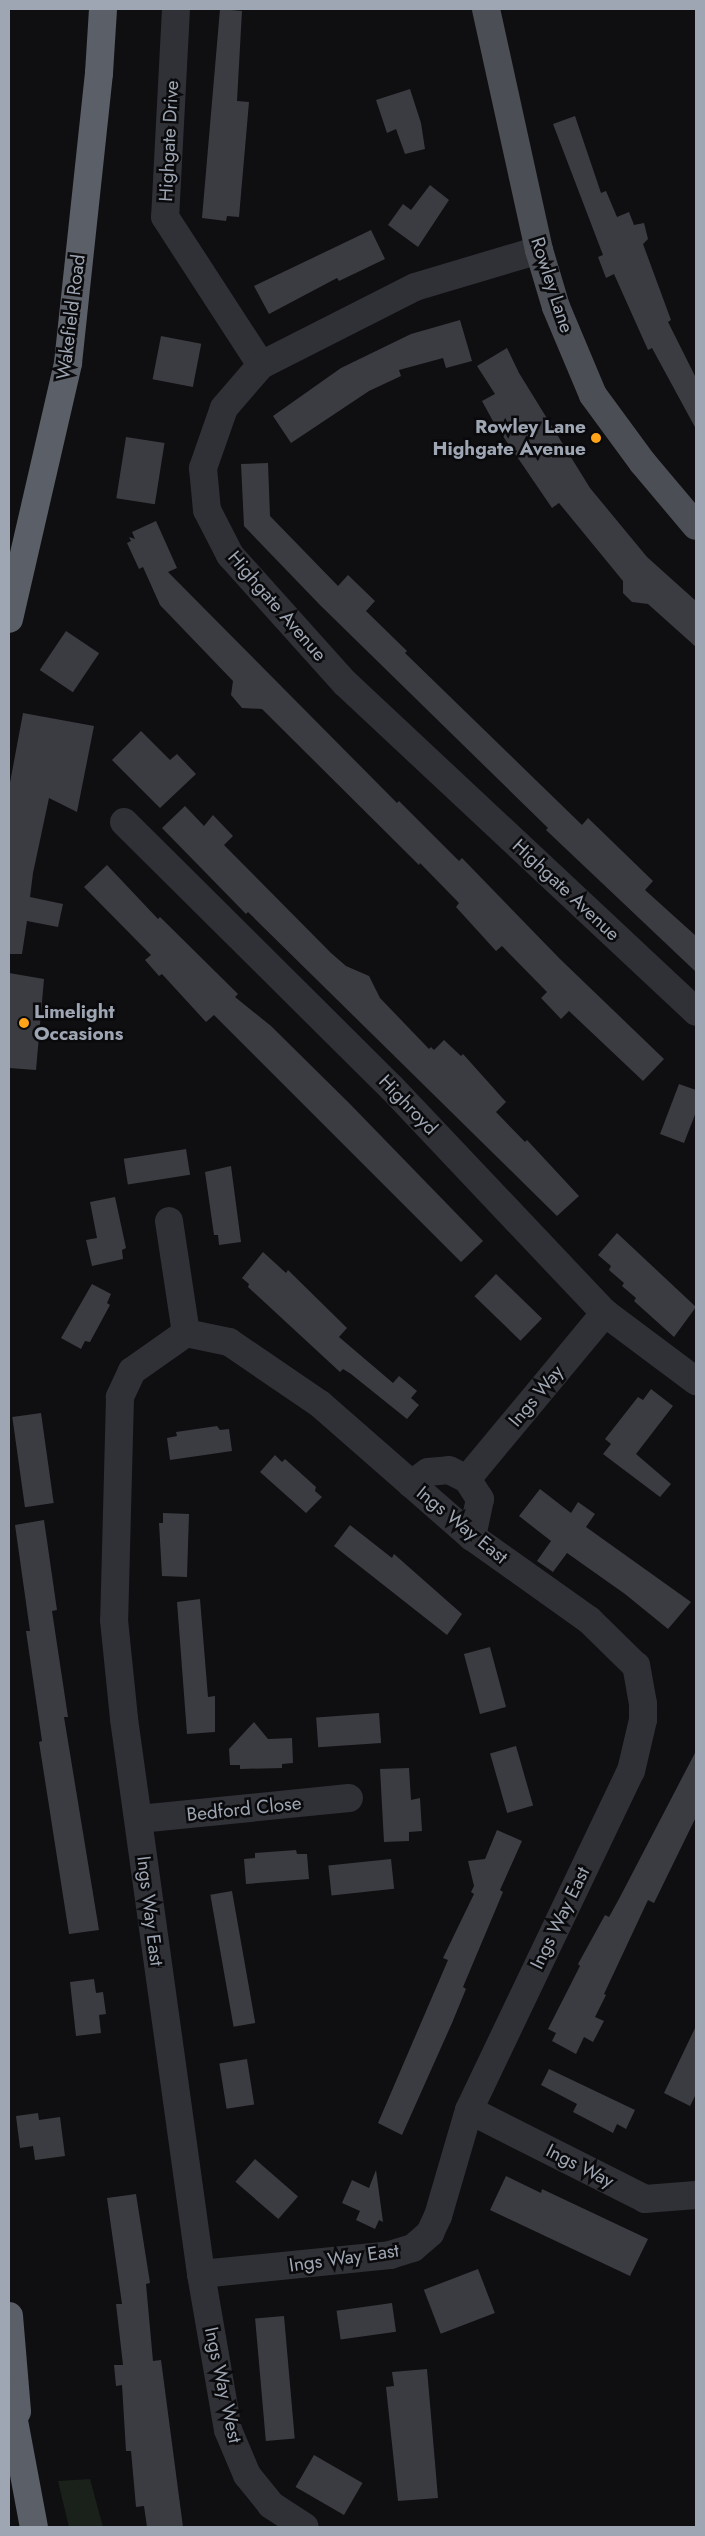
<!DOCTYPE html>
<style>
body{margin:0}
#map{position:relative;width:705px;height:2536px;overflow:hidden;background:#0f0f11;font-family:Jost,sans-serif}
div>[style]{position:absolute}
.green>*{inset:0;background:#19211a}
.building>*{inset:0;background:#3b3c41;transform-origin:0 0}
.minor>*{height:28px;margin:-14px;padding:0 14px;transform-origin:14px;border-radius:14px;background:#303136}
.major>*{height:28px;margin:-14px;padding:0 14px;transform-origin:14px;border-radius:14px;background:#4b4e55}
.highway>*{height:28px;margin:-14px;padding:0 14px;transform-origin:14px;border-radius:14px;background:#5b5f67}
.dots>*{width:14px;height:14px;translate:-50% -50%;box-sizing:border-box;border:2px solid #0a0a0c;border-radius:50%}
span{translate:-50% -50%;white-space:nowrap;text-align:center;line-height:1.15;-webkit-text-stroke:5px #0a0a0c;paint-order:stroke}
.street-label{font-size:19px;color:#9ea6b3}
.poi-label{font-size:19px;color:#9ea6b3;font-weight:700}
.right{translate:-100% -50%;text-align:right}
.left{translate:0 -50%;text-align:left}
.frame{position:absolute;inset:0;border:10px solid #9ea6b3;pointer-events:none}
</style>
<div id="map">
<div class="green">
<i style="clip-path:polygon(90px 2479px,103px 2527px,69px 2527px,58px 2481px)"></i>
</div>
<div class="building">
<i style="clip-path:polygon(220px 9px,242px 11px,237px 101px,249px 102px,239px 217px,227px 216px,226px 221px,202px 218px)"></i>
<i style="clip-path:polygon(410px 89px,421px 123px,425px 149px,405px 154px,396px 129px,387px 133px,376px 100px)"></i>
<i style="clip-path:polygon(575px 116px,601px 193px,606px 191px,617px 217px,629px 212px,634px 225px,644px 223px,648px 239px,643px 244px,671px 320px,668px 322px,696px 378px,696px 429px,652px 348px,648px 350px,614px 274px,606px 278px,598px 257px,603px 255px,553px 124px)"></i>
<i style="clip-path:polygon(430px 185px,449px 200px,418px 247px,388px 225px,403px 204px,411px 210px)"></i>
<i style="clip-path:polygon(371px 230px,385px 259px,339px 281px,337px 278px,269px 314px,254px 286px)"></i>
<i style="clip-path:polygon(460px 320px,472px 361px,446px 368px,443px 358px,399px 370px,401px 376px,369px 391px,291px 443px,273px 416px,341px 368px,411px 334px)"></i>
<i style="left:161px;top:336px;width:41px;height:44px;rotate:11deg"></i>
<i style="clip-path:polygon(507px 348px,519px 373px,590px 488px,647px 557px,696px 601px,696px 647px,648px 604px,632px 602px,623px 593px,623px 581px,559px 503px,552px 508px,494px 423px,482px 401px,495px 394px,477px 366px)"></i>
<i style="left:126px;top:437px;width:39px;height:62px;rotate:9deg"></i>
<i style="clip-path:polygon(268px 463px,270px 516px,338px 586px,348px 575px,375px 601px,366px 611px,407px 651px,405px 653px,582px 825px,588px 818px,653px 881px,645px 890px,696px 936px,696px 972px,546px 830px,548px 828px,320px 605px,244px 526px,241px 464px)"></i>
<i style="clip-path:polygon(156px 521px,177px 568px,168px 572px,397px 803px,399px 801px,459px 861px,462px 858px,560px 959px,664px 1059px,643px 1081px,569px 1011px,561px 1019px,541px 998px,547px 992px,502px 946px,496px 951px,456px 907px,459px 903px,420px 863px,419px 865px,262px 709px,242px 708px,231px 695px,233px 681px,160px 605px,143px 567px,139px 569px,127px 543px,131px 541px,129px 537px,135px 539px,132px 532px)"></i>
<i style="left:66px;top:631px;width:40px;height:47px;rotate:34deg"></i>
<i style="clip-path:polygon(23px 713px,94px 726px,77px 812px,49px 798px,33px 873px,30px 897px,63px 904px,58px 927px,27px 921px,22px 954px,9px 954px,9px 788px)"></i>
<i style="clip-path:polygon(141px 731px,170px 760px,177px 754px,196px 774px,160px 808px,112px 760px)"></i>
<i style="clip-path:polygon(185px 806px,204px 826px,213px 815px,233px 836px,224px 845px,331px 953px,346px 966px,369px 976px,380px 998px,429px 1049px,431px 1047px,434px 1050px,444px 1040px,461px 1056px,463px 1054px,506px 1102px,496px 1112px,525px 1142px,527px 1140px,579px 1196px,557px 1216px,248px 912px,246px 914px,162px 828px)"></i>
<i style="clip-path:polygon(107px 865px,158px 919px,160px 917px,238px 994px,235px 997px,271px 1026px,349px 1103px,483px 1241px,461px 1262px,214px 1015px,206px 1022px,162px 974px,159px 976px,145px 960px,151px 955px,84px 887px)"></i>
<i style="clip-path:polygon(9px 973px,44px 979px,36px 1070px,9px 1068px)"></i>
<i style="clip-path:polygon(679px 1084px,696px 1090px,696px 1112px,684px 1143px,660px 1134px)"></i>
<i style="left:186px;top:1149px;width:26px;height:63px;rotate:81deg"></i>
<i style="clip-path:polygon(231px 1166px,241px 1242px,219px 1245px,218px 1235px,214px 1235px,205px 1172px)"></i>
<i style="clip-path:polygon(115px 1197px,126px 1248px,122px 1250px,123px 1259px,92px 1266px,86px 1240px,97px 1238px,90px 1202px)"></i>
<i style="clip-path:polygon(617px 1233px,696px 1307px,674px 1337px,634px 1301px,636px 1298px,622px 1286px,624px 1283px,609px 1270px,611px 1266px,598px 1255px)"></i>
<i style="clip-path:polygon(263px 1252px,286px 1273px,288px 1270px,347px 1328px,339px 1337px,393px 1383px,399px 1376px,417px 1391px,411px 1398px,419px 1405px,407px 1419px,351px 1374px,343px 1369px,340px 1372px,248px 1287px,249px 1284px,242px 1278px)"></i>
<i style="left:496px;top:1274px;width:64px;height:31px;rotate:44deg"></i>
<i style="clip-path:polygon(92px 1284px,111px 1294px,107px 1303px,110px 1305px,90px 1342px,85px 1341px,81px 1349px,61px 1338px)"></i>
<i style="clip-path:polygon(651px 1389px,673px 1406px,636px 1454px,671px 1484px,660px 1497px,603px 1454px,611px 1444px,605px 1439px,638px 1397px,643px 1400px)"></i>
<i style="left:41px;top:1413px;width:91px;height:29px;rotate:82deg"></i>
<i style="clip-path:polygon(217px 1426px,220px 1430px,229px 1429px,232px 1451px,170px 1460px,167px 1438px,177px 1436px,176px 1432px)"></i>
<i style="clip-path:polygon(275px 1455px,282px 1462px,285px 1459px,316px 1487px,315px 1491px,322px 1497px,306px 1513px,260px 1472px)"></i>
<i style="clip-path:polygon(540px 1489px,571px 1513px,578px 1502px,595px 1514px,586px 1527px,691px 1602px,668px 1629px,625px 1594px,567px 1553px,553px 1572px,537px 1561px,551px 1541px,519px 1516px)"></i>
<i style="clip-path:polygon(163px 1513px,189px 1514px,187px 1577px,162px 1576px,159px 1523px,163px 1523px)"></i>
<i style="clip-path:polygon(44px 1520px,57px 1610px,52px 1611px,68px 1717px,64px 1717px,99px 1930px,69px 1934px,39px 1742px,42px 1741px,26px 1631px,30px 1631px,15px 1525px)"></i>
<i style="clip-path:polygon(350px 1525px,392px 1558px,394px 1554px,462px 1614px,447px 1635px,334px 1546px)"></i>
<i style="clip-path:polygon(200px 1599px,208px 1697px,215px 1696px,215px 1732px,187px 1734px,177px 1602px)"></i>
<i style="left:490px;top:1647px;width:62px;height:27px;rotate:75deg"></i>
<i style="left:379px;top:1713px;width:30px;height:63px;rotate:86deg"></i>
<i style="clip-path:polygon(254px 1722px,268px 1739px,292px 1738px,293px 1763px,282px 1764px,282px 1768px,240px 1769px,240px 1765px,230px 1765px,229px 1749px)"></i>
<i style="left:516px;top:1746px;width:62px;height:27px;rotate:74deg"></i>
<i style="clip-path:polygon(696px 1751px,696px 1817px,654px 1903px,648px 1900px,604px 1994px,606px 1995px,595px 2017px,604px 2021px,593px 2042px,584px 2037px,576px 2054px,552px 2041px,556px 2033px,548px 2029px,580px 1966px,578px 1964px,605px 1915px,609px 1917px,620px 1897px)"></i>
<i style="clip-path:polygon(409px 1768px,411px 1800px,420px 1798px,422px 1831px,409px 1832px,409px 1841px,384px 1842px,380px 1769px)"></i>
<i style="clip-path:polygon(497px 1830px,522px 1841px,500px 1890px,503px 1892px,463px 1987px,466px 1989px,452px 2023px,402px 2135px,378px 2123px,448px 1960px,443px 1958px,474px 1894px,471px 1892px,474px 1886px,468px 1861px,485px 1859px)"></i>
<i style="clip-path:polygon(296px 1850px,297px 1854px,307px 1854px,309px 1879px,246px 1884px,244px 1859px,255px 1858px,255px 1853px)"></i>
<i style="left:391px;top:1859px;width:30px;height:63px;rotate:84deg"></i>
<i style="left:232px;top:1891px;width:134px;height:22px;rotate:80deg"></i>
<i style="clip-path:polygon(94px 1979px,96px 1993px,103px 1992px,106px 2014px,99px 2015px,101px 2033px,76px 2036px,70px 1982px)"></i>
<i style="clip-path:polygon(696px 2026px,696px 2094px,690px 2106px,664px 2093px)"></i>
<i style="left:247px;top:2059px;width:46px;height:28px;rotate:81deg"></i>
<i style="clip-path:polygon(549px 2069px,635px 2110px,626px 2129px,617px 2124px,613px 2133px,573px 2112px,577px 2104px,541px 2085px)"></i>
<i style="clip-path:polygon(38px 2113px,39px 2120px,60px 2117px,65px 2156px,35px 2160px,33px 2146px,20px 2148px,16px 2116px)"></i>
<i style="left:255px;top:2159px;width:57px;height:30px;rotate:41deg"></i>
<i style="clip-path:polygon(376px 2170px,383px 2222px,379px 2220px,375px 2229px,356px 2220px,360px 2211px,342px 2203px,352px 2180px,369px 2188px)"></i>
<i style="clip-path:polygon(506px 2176px,541px 2193px,542px 2189px,648px 2239px,630px 2276px,490px 2210px)"></i>
<i style="clip-path:polygon(136px 2194px,150px 2283px,146px 2284px,153px 2361px,161px 2360px,183px 2527px,147px 2527px,144px 2506px,136px 2507px,131px 2451px,126px 2451px,122px 2385px,116px 2386px,114px 2365px,123px 2365px,116px 2304px,122px 2304px,107px 2198px)"></i>
<i style="left:478px;top:2269px;width:47px;height:58px;rotate:69deg"></i>
<i style="left:392px;top:2303px;width:29px;height:56px;rotate:82deg"></i>
<i style="left:284px;top:2316px;width:123px;height:29px;rotate:85deg"></i>
<i style="clip-path:polygon(427px 2369px,438px 2498px,398px 2501px,386px 2387px,394px 2386px,392px 2372px)"></i>
<i style="left:314px;top:2455px;width:56px;height:37px;rotate:30deg"></i>
</div>
<div class="minor">
<i style="left:176px;top:9px;width:208px;rotate:93deg"></i>
<i style="left:165px;top:217px;width:176px;rotate:57deg"></i>
<i style="left:539px;top:250px;width:129px;rotate:163.4deg"></i>
<i style="left:415px;top:287px;width:173px;rotate:153.1deg"></i>
<i style="left:261px;top:365px;width:57px;rotate:130.7deg"></i>
<i style="left:224px;top:408px;width:64px;rotate:109.3deg"></i>
<i style="left:203px;top:468px;width:42px;rotate:84.6deg"></i>
<i style="left:207px;top:510px;width:51px;rotate:62.9deg"></i>
<i style="left:230px;top:555px;width:172px;rotate:48.1deg"></i>
<i style="left:345px;top:683px;width:481px;rotate:43.1deg"></i>
<i style="left:124px;top:822px;width:378px;rotate:44.8deg"></i>
<i style="left:392px;top:1088px;width:310px;rotate:46.6deg"></i>
<i style="left:605px;top:1313px;width:114px;rotate:36.8deg"></i>
<i style="left:169px;top:1221px;width:113px;rotate:81.4deg"></i>
<i style="left:467px;top:1479px;width:216px;rotate:-50.3deg"></i>
<i style="left:411px;top:1484px;width:21px;rotate:-35deg"></i>
<i style="left:428px;top:1472px;width:21px;rotate:-5deg"></i>
<i style="left:449px;top:1470px;width:20px;rotate:27deg"></i>
<i style="left:467px;top:1479px;width:24px;rotate:57deg"></i>
<i style="left:480px;top:1499px;width:39px;rotate:102deg"></i>
<i style="left:139px;top:1819px;width:211px;rotate:-5.7deg"></i>
<i style="left:469px;top:2110px;width:197px;rotate:26.8deg"></i>
<i style="left:645px;top:2199px;width:51px;rotate:-4.5deg"></i>
<i style="left:201px;top:2274px;width:190px;rotate:-5.7deg"></i>
<i style="left:390px;top:2255px;width:24px;rotate:-17deg"></i>
<i style="left:413px;top:2248px;width:23px;rotate:-41deg"></i>
<i style="left:430px;top:2233px;width:19px;rotate:-65deg"></i>
<i style="left:438px;top:2216px;width:110px;rotate:-73.7deg"></i>
<i style="left:469px;top:2110px;width:376px;rotate:-64.5deg"></i>
<i style="left:631px;top:1771px;width:52px;rotate:-76.8deg"></i>
<i style="left:643px;top:1720px;width:16px;rotate:-90deg"></i>
<i style="left:643px;top:1704px;width:39px;rotate:-100deg"></i>
<i style="left:636px;top:1666px;width:66px;rotate:-135.6deg"></i>
<i style="left:589px;top:1620px;width:143px;rotate:-144.6deg"></i>
<i style="left:472px;top:1537px;width:202px;rotate:-138.8deg"></i>
<i style="left:320px;top:1404px;width:110px;rotate:-145.7deg"></i>
<i style="left:229px;top:1342px;width:44px;rotate:-168.2deg"></i>
<i style="left:186px;top:1333px;width:66px;rotate:144.9deg"></i>
<i style="left:132px;top:1371px;width:29px;rotate:115deg"></i>
<i style="left:120px;top:1397px;width:223px;rotate:91.5deg"></i>
<i style="left:114px;top:1620px;width:100px;rotate:84.2deg"></i>
<i style="left:124px;top:1719px;width:560px;rotate:82.1deg"></i>
<i style="left:201px;top:2274px;width:158px;rotate:80.2deg"></i>
<i style="left:228px;top:2430px;width:49px;rotate:67.1deg"></i>
<i style="left:247px;top:2475px;width:38px;rotate:51deg"></i>
<i style="left:271px;top:2505px;width:40px;rotate:32.9deg"></i>
</div>
<div class="major">
<i style="left:486px;top:9px;width:247px;rotate:77.6deg"></i>
<i style="left:539px;top:250px;width:59px;rotate:73.4deg"></i>
<i style="left:556px;top:307px;width:95px;rotate:67.2deg"></i>
<i style="left:593px;top:395px;width:84px;rotate:53.7deg"></i>
<i style="left:643px;top:463px;width:82px;rotate:49.9deg"></i>
</div>
<div class="highway">
<i style="left:9px;top:619px;width:263px;rotate:-77deg"></i>
<i style="left:68px;top:363px;width:292px;rotate:-83.9deg"></i>
<i style="left:99px;top:73px;width:64px;rotate:-86.4deg"></i>
<i style="left:9px;top:2316px;width:96px;rotate:85.2deg"></i>
<i style="left:9px;top:2394px;width:135px;rotate:79.4deg"></i>
</div>
<div class="dots">
<i style="left:596px;top:438px;background:#ffa319"></i>
<i style="left:24px;top:1023px;background:#ffa319"></i>
</div>
<div class="street-label">
<span style="left:169px;top:141px;rotate:-87deg">Highgate Drive</span>
<span style="left:552px;top:285px;rotate:72deg">Rowley Lane</span>
<span style="left:71px;top:317px;rotate:-83deg">Wakefield Road</span>
<span style="left:277px;top:606px;rotate:49deg">Highgate Avenue</span>
<span style="left:566px;top:890px;rotate:43deg">Highgate Avenue</span>
<span style="left:408px;top:1105px;rotate:46deg">Highroyd</span>
<span style="left:536px;top:1396px;rotate:-50deg">Ings Way</span>
<span style="left:462px;top:1525px;rotate:39deg">Ings Way East</span>
<span style="left:244px;top:1809px;rotate:-6deg">Bedford Close</span>
<span style="left:150px;top:1911px;rotate:83deg">Ings Way East</span>
<span style="left:560px;top:1918px;rotate:-64deg">Ings Way East</span>
<span style="left:580px;top:2166px;rotate:27deg">Ings Way</span>
<span style="left:344px;top:2258px;rotate:-8deg">Ings Way East</span>
<span style="left:223px;top:2385px;rotate:78deg">Ings Way West</span>
</div>
<div class="poi-label">
<span class="right" style="left:586px;top:438px">Rowley Lane<br>Highgate Avenue</span>
<span class="left" style="left:34px;top:1023px">Limelight<br>Occasions</span>
</div>
<div class="frame"></div>
</div>
